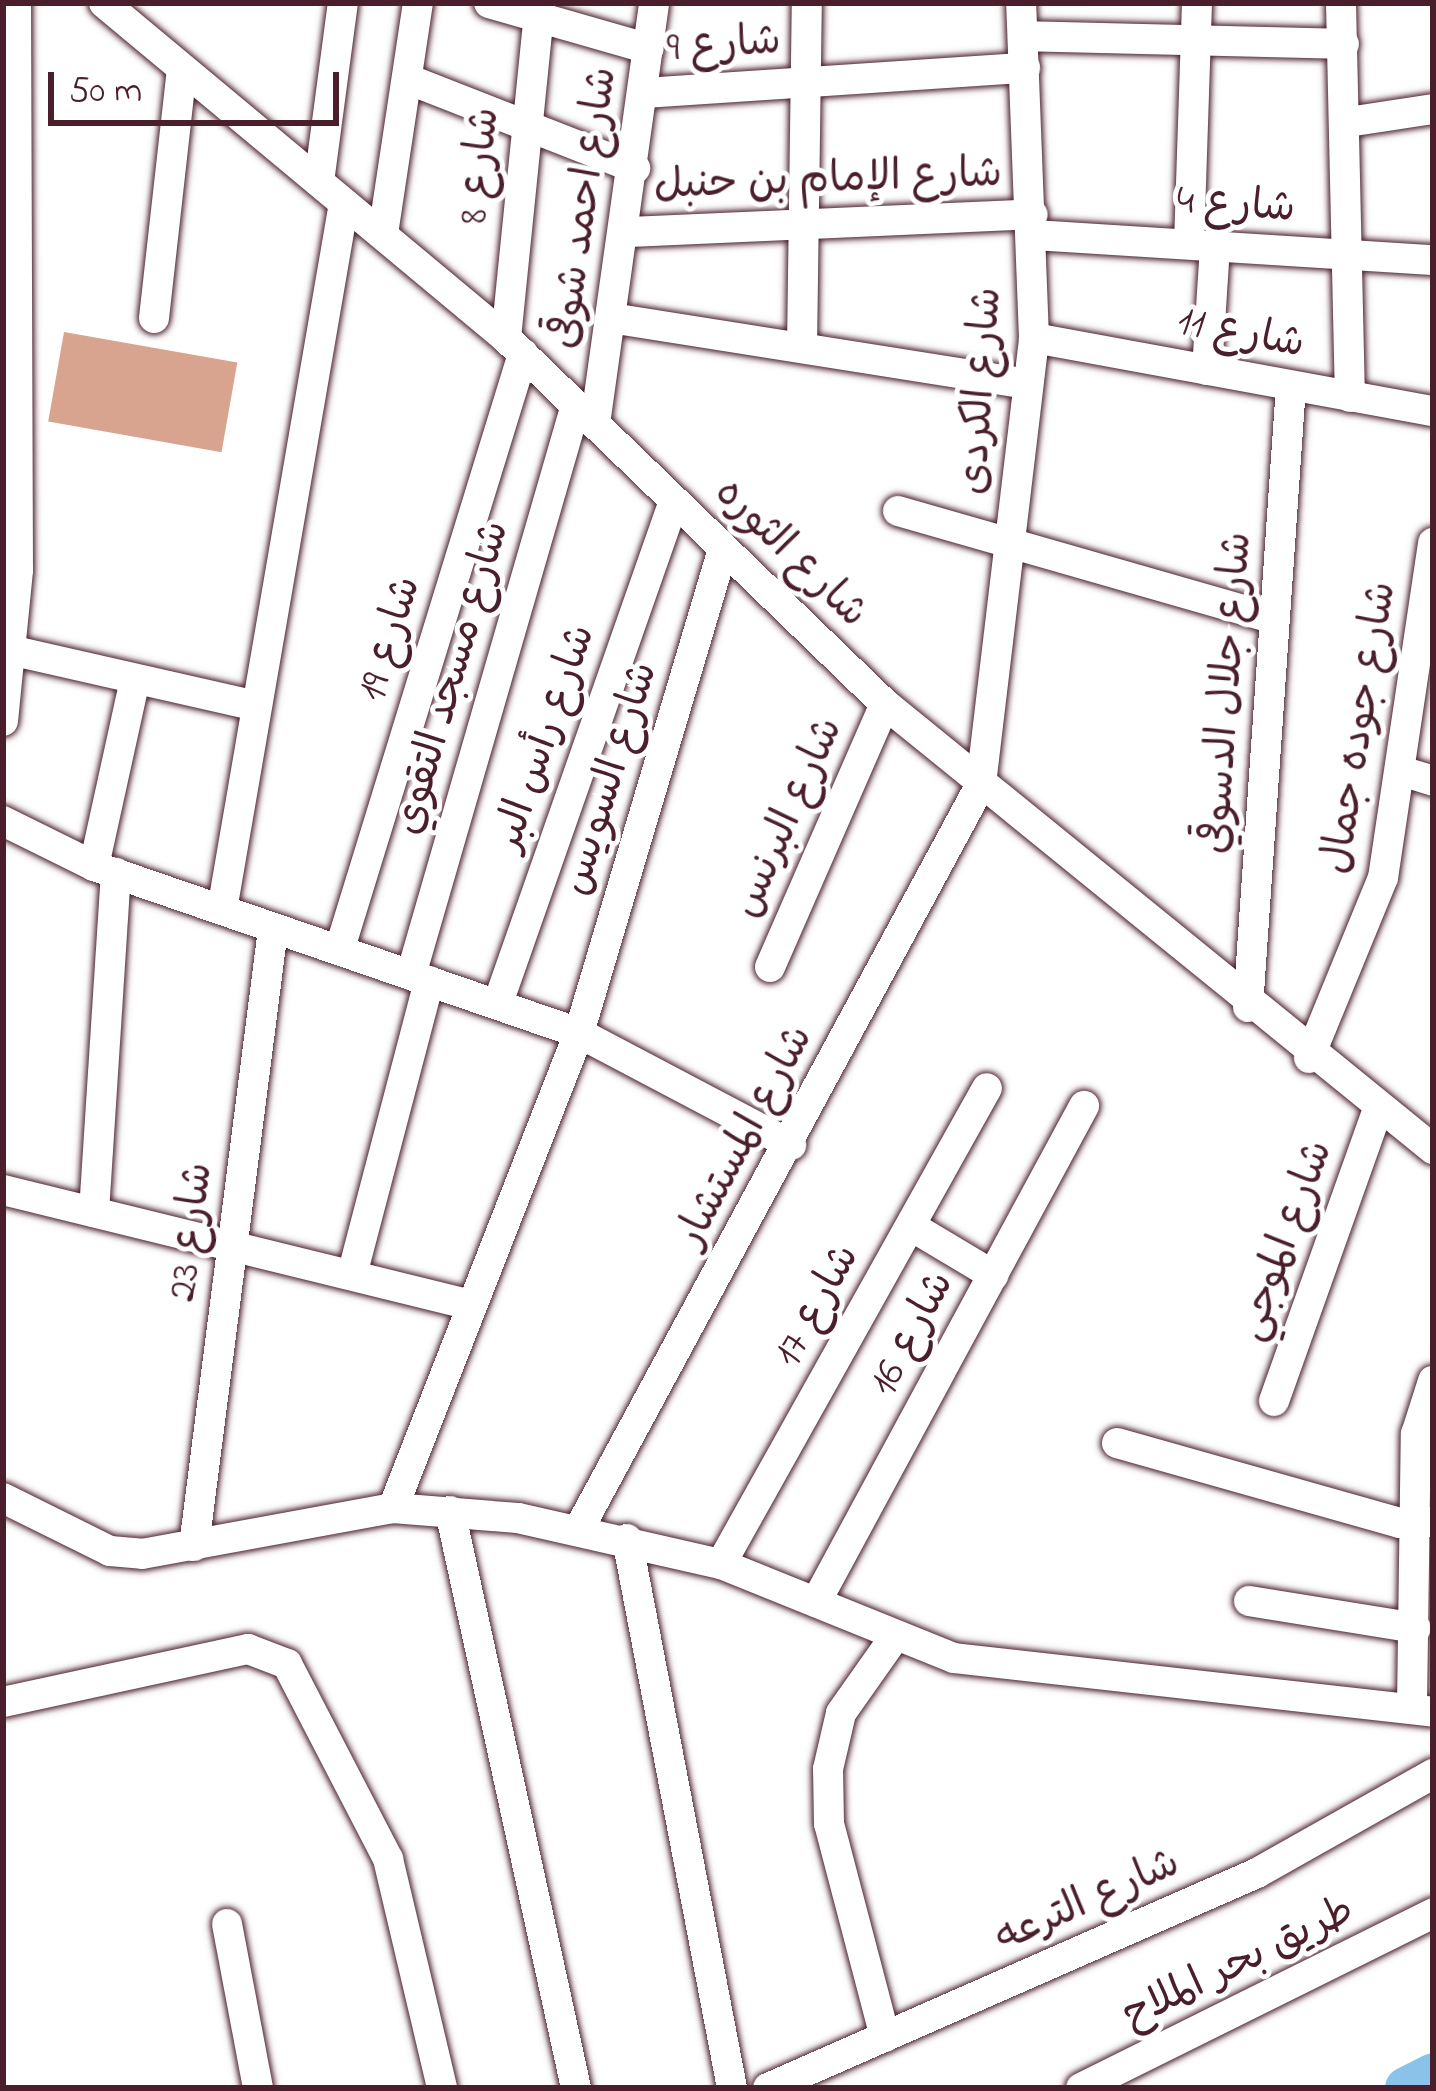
<!DOCTYPE html>
<meta charset="utf-8">
<style>
body{margin:0}
#map{position:relative;width:1436px;height:2091px;overflow:hidden;background:#fff;font-family:"Indie Flower","Playpen Sans Arabic",sans-serif}
div>[style]{position:absolute}
.canal>*{height:42px;margin:-21px;padding:0 21px;transform-origin:21px;border-radius:21px;background:#8ac2e9}
.building>*{inset:0;background:#d9a48f;transform-origin:0 0}
.roads{filter:drop-shadow(0 0 3px #4a1f2b) drop-shadow(0 0 3px #4a1f2b)}
.minor>*{height:30px;margin:-15px;padding:0 15px;transform-origin:15px;border-radius:15px;background:#fff}
span{translate:-50% -50%;white-space:nowrap;text-align:center;line-height:1.15;-webkit-text-stroke:10px #fff;paint-order:stroke}
.street-label{font-size:42px;color:#4a1f2b}
.frame{position:absolute;inset:0;border:6px solid #4a1f2b;pointer-events:none}
.scale{position:absolute;left:48px;top:72px;width:291px;height:54px;box-sizing:border-box;border:6px solid #4a1f2b;border-top:0;padding-left:15px;font-size:36px;line-height:42px;white-space:nowrap;color:#4a1f2b;-webkit-text-stroke:9px #fff;paint-order:stroke}
</style>
<div id="map">
<div class="canal">
<i style="left:1406px;top:2088px;width:30px;rotate:-27deg"></i>
</div>
<div class="building">
<i style="left:64px;top:332px;width:176px;height:91px;rotate:10deg"></i>
</div>
<div class="roads">
<div class="minor">
<i style="left:104px;top:3px;width:523px;rotate:39.81deg"></i>
<i style="left:506px;top:338px;width:527px;rotate:44deg"></i>
<i style="left:885px;top:704px;width:706px;rotate:39.08deg"></i>
<i style="left:489px;top:3px;width:166px;rotate:16deg"></i>
<i style="left:1341px;top:3px;width:394px;rotate:88.7deg"></i>
<i style="left:1023px;top:36px;width:321px;rotate:1.4deg"></i>
<i style="left:410px;top:80px;width:242px;rotate:21.4deg"></i>
<i style="left:644px;top:93px;width:382px;rotate:-3.8deg"></i>
<i style="left:1348px;top:122px;width:86px;rotate:-8.7deg"></i>
<i style="left:319px;top:182px;width:181px;rotate:-82.4deg"></i>
<i style="left:627px;top:232px;width:406px;rotate:-2.5deg"></i>
<i style="left:383px;top:234px;width:234px;rotate:-81.4deg"></i>
<i style="left:1033px;top:235px;width:401px;rotate:3.6deg"></i>
<i style="left:1189px;top:244px;width:241px;rotate:-88.1deg"></i>
<i style="left:154px;top:318px;width:251px;rotate:-83.6deg"></i>
<i style="left:617px;top:319px;width:416px;rotate:9deg"></i>
<i style="left:506px;top:338px;width:337px;rotate:-84.2deg"></i>
<i style="left:1034px;top:338px;width:406px;rotate:10.4deg"></i>
<i style="left:802px;top:348px;width:345px;rotate:-89.2deg"></i>
<i style="left:1207px;top:370px;width:124px;rotate:-86.3deg"></i>
<i style="left:595px;top:424px;width:425px;rotate:-82deg"></i>
<i style="left:898px;top:511px;width:392px;rotate:16deg"></i>
<i style="left:14px;top:651px;width:249px;rotate:12.8deg"></i>
<i style="left:3px;top:721px;width:152px;rotate:-84.3deg"></i>
<i style="left:18px;top:570px;width:567px;rotate:-90.2deg"></i>
<i style="left:1401px;top:771px;width:34px;rotate:17deg"></i>
<i style="left:3px;top:821px;width:102px;rotate:26.3deg"></i>
<i style="left:94px;top:866px;width:513px;rotate:19deg"></i>
<i style="left:579px;top:1033px;width:240px;rotate:27.8deg"></i>
<i style="left:94px;top:866px;width:191px;rotate:-77.6deg"></i>
<i style="left:222px;top:910px;width:717px;rotate:-80.21deg"></i>
<i style="left:340px;top:948px;width:622px;rotate:-72.88deg"></i>
<i style="left:770px;top:967px;width:287px;rotate:-66.4deg"></i>
<i style="left:411px;top:975px;width:593px;rotate:-73.86deg"></i>
<i style="left:498px;top:1003px;width:532px;rotate:-70.68deg"></i>
<i style="left:1248px;top:1007px;width:622px;rotate:-86.04deg"></i>
<i style="left:1309px;top:1058px;width:195px;rotate:-67.7deg"></i>
<i style="left:1383px;top:878px;width:339px;rotate:-81.5deg"></i>
<i style="left:3px;top:1190px;width:478px;rotate:13.8deg"></i>
<i style="left:94px;top:1212px;width:340px;rotate:-86.3deg"></i>
<i style="left:911px;top:1226px;width:96px;rotate:30.9deg"></i>
<i style="left:352px;top:1275px;width:304px;rotate:-75.3deg"></i>
<i style="left:1274px;top:1401px;width:310px;rotate:-70.4deg"></i>
<i style="left:1117px;top:1443px;width:294px;rotate:15.8deg"></i>
<i style="left:1400px;top:1523px;width:33px;rotate:-2deg"></i>
<i style="left:3px;top:1498px;width:119px;rotate:26.4deg"></i>
<i style="left:110px;top:1551px;width:32px;rotate:5deg"></i>
<i style="left:142px;top:1554px;width:255px;rotate:-10.4deg"></i>
<i style="left:393px;top:1508px;width:125px;rotate:4.6deg"></i>
<i style="left:518px;top:1518px;width:208px;rotate:12.8deg"></i>
<i style="left:721px;top:1564px;width:251px;rotate:22deg"></i>
<i style="left:954px;top:1658px;width:482px;rotate:6.4deg"></i>
<i style="left:393px;top:1508px;width:510px;rotate:-68.62deg"></i>
<i style="left:579px;top:1033px;width:505px;rotate:-73.43deg"></i>
<i style="left:450px;top:1511px;width:591px;rotate:77.68deg"></i>
<i style="left:580px;top:1527px;width:844px;rotate:-61.64deg"></i>
<i style="left:981px;top:784px;width:449px;rotate:-83.2deg"></i>
<i style="left:1034px;top:338px;width:335px;rotate:-92.2deg"></i>
<i style="left:627px;top:1539px;width:559px;rotate:79.17deg"></i>
<i style="left:194px;top:1546px;width:622px;rotate:-82.7deg"></i>
<i style="left:721px;top:1564px;width:545px;rotate:-60.8deg"></i>
<i style="left:1249px;top:1601px;width:169px;rotate:9.2deg"></i>
<i style="left:816px;top:1602px;width:564px;rotate:-61.62deg"></i>
<i style="left:3px;top:1702px;width:251px;rotate:-12.2deg"></i>
<i style="left:248px;top:1649px;width:42px;rotate:21deg"></i>
<i style="left:287px;top:1664px;width:220px;rotate:62.6deg"></i>
<i style="left:388px;top:1859px;width:235px;rotate:76.7deg"></i>
<i style="left:1412px;top:1706px;width:272px;rotate:-89.2deg"></i>
<i style="left:1416px;top:1434px;width:56px;rotate:-72.2deg"></i>
<i style="left:227px;top:1924px;width:167px;rotate:79.3deg"></i>
<i style="left:885px;top:2037px;width:220px;rotate:-104.7deg"></i>
<i style="left:829px;top:1824px;width:55px;rotate:-91deg"></i>
<i style="left:828px;top:1769px;width:57px;rotate:-76.9deg"></i>
<i style="left:841px;top:1713px;width:95px;rotate:-54.8deg"></i>
<i style="left:768px;top:2088px;width:534px;rotate:-23.73deg"></i>
<i style="left:1257px;top:1873px;width:202px;rotate:-29.4deg"></i>
<i style="left:1081px;top:2088px;width:393px;rotate:-26.4deg"></i>
</div>
</div>
<div class="street-label">
<span style="left:724px;top:46px;rotate:-4deg">شارع 9</span>
<span style="left:481px;top:166px;rotate:-84deg">شارع 8</span>
<span style="left:828px;top:181px;rotate:-2deg">شارع الإمام بن حنبل</span>
<span style="left:1236px;top:206px;rotate:4deg">شارع 4</span>
<span style="left:585px;top:208px;rotate:-82deg">شارع احمد شوقى</span>
<span style="left:1241px;top:334px;rotate:11deg">شارع 11</span>
<span style="left:982px;top:391px;rotate:-86deg">شارع الكردى</span>
<span style="left:790px;top:554px;rotate:44deg">شارع الثوره</span>
<span style="left:391px;top:639px;rotate:-73deg">شارع 19</span>
<span style="left:453px;top:678px;rotate:-74deg">شارع مسجد التقوي</span>
<span style="left:1228px;top:693px;rotate:-86deg">شارع جلال الدسوقي</span>
<span style="left:1361px;top:728px;rotate:-81deg">شارع جوده جمال</span>
<span style="left:546px;top:738px;rotate:-71deg">شارع رأس البر</span>
<span style="left:611px;top:779px;rotate:-73deg">شارع السويس</span>
<span style="left:789px;top:818px;rotate:-66deg">شارع البرنس</span>
<span style="left:746px;top:1137px;rotate:-62deg">شارع المستشار</span>
<span style="left:192px;top:1232px;rotate:-83deg">شارع 23</span>
<span style="left:1286px;top:1241px;rotate:-70deg">شارع الموجي</span>
<span style="left:818px;top:1306px;rotate:-61deg">شارع 17</span>
<span style="left:913px;top:1334px;rotate:-62deg">شارع 16</span>
<span style="left:1088px;top:1902px;rotate:-24deg">شارع الترعه</span>
<span style="left:1239px;top:1964px;rotate:-26deg">طريق بحر الملاح</span>
</div>
<div class="frame"></div>
<div class="scale">50 m</div>
</div>
